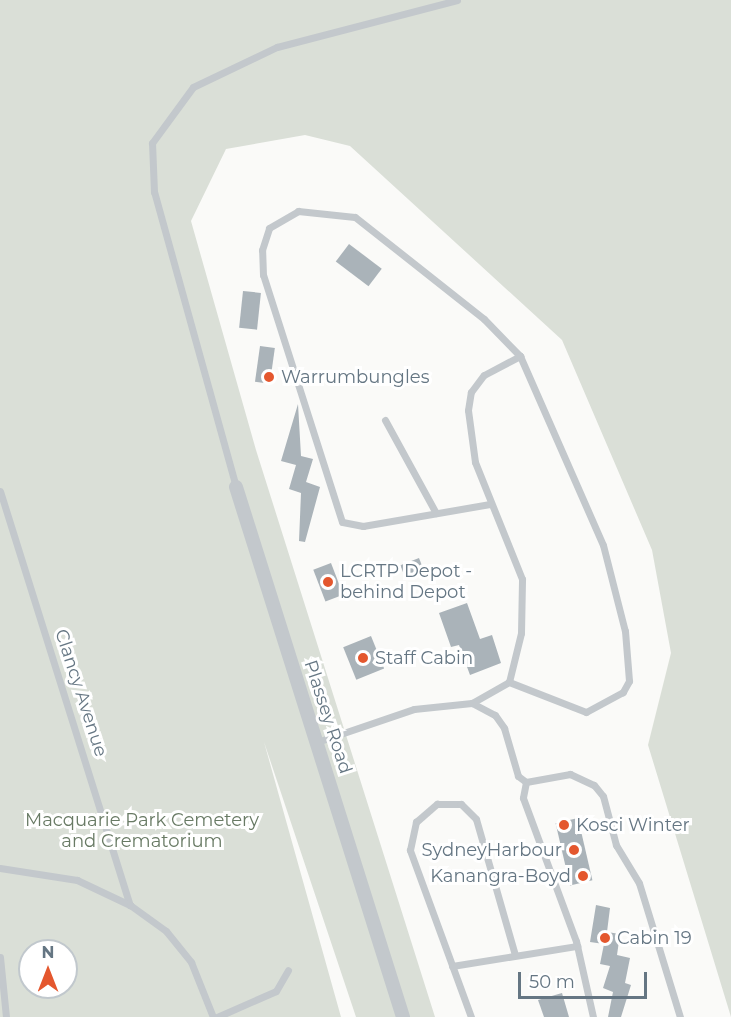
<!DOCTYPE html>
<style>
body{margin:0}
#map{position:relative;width:731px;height:1017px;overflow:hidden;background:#fafaf8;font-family:Montserrat,sans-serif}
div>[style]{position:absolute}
.green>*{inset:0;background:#dadfd7}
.building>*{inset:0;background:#aab3b9;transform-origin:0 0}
.lane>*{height:7px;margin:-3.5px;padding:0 3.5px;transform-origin:3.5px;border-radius:3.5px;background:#c3c8cc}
.street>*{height:14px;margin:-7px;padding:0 7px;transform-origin:7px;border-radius:7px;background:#c3c8cc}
.dots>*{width:16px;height:16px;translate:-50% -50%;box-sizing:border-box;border:3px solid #fff;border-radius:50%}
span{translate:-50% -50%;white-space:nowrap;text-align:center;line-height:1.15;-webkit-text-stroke:6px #fff;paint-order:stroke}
.poi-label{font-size:18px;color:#657683}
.left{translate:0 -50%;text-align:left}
.right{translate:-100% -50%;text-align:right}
.street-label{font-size:18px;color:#657683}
.park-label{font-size:18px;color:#687a64}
.north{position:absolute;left:18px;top:939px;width:60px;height:60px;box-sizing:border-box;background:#fff;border:2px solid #c1c8cd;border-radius:50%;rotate:0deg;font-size:16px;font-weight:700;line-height:24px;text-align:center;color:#657683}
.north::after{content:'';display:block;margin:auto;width:21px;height:27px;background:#e4572e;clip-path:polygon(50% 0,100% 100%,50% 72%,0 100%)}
.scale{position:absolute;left:518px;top:972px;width:129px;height:27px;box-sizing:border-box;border:3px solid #657683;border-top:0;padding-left:8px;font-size:18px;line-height:21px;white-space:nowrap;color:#657683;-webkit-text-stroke:4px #fff;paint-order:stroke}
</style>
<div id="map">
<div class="green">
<i style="clip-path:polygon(evenodd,0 0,731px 0,731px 1017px,648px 745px,671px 653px,652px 550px,562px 340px,350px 146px,305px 135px,226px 149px,191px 221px,256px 450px,435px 1017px,356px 1017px,264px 742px,341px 1017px,0 1017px,0 0,30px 951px,66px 951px,66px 987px,30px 987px,30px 951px)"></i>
</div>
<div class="building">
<i style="left:349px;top:244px;width:41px;height:22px;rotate:37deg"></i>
<i style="left:243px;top:291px;width:18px;height:37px;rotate:6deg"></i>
<i style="left:260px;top:346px;width:15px;height:36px;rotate:8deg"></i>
<i style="clip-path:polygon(298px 404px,301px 456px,313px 459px,306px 482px,320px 487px,305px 542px,299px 541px,301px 493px,289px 489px,296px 465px,281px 461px)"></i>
<i style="left:419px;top:558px;width:14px;height:20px;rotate:69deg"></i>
<i style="left:331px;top:563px;width:34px;height:19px;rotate:69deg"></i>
<i style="clip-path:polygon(467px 603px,480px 639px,492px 635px,501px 663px,470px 675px,459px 645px,451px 647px,439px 613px)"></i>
<i style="left:371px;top:636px;width:35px;height:30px;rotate:68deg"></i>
<i style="left:578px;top:818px;width:64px;height:23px;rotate:77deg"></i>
<i style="clip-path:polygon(596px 905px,610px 908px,607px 932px,620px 934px,617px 955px,630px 958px,625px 983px,631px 985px,621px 1017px,608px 1017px,613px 992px,603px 988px,610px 966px,600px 964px,604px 944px,590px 942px)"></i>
<i style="clip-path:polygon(562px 993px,569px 1017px,544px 1017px,538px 1000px)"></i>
</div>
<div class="lane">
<i style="left:385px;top:420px;width:106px;rotate:61.3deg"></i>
<i style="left:236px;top:487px;width:306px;rotate:-105.5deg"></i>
<i style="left:154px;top:192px;width:49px;rotate:-92.3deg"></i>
<i style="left:152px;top:143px;width:69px;rotate:-53.8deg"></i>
<i style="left:193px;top:87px;width:93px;rotate:-25.5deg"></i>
<i style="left:277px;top:47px;width:186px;rotate:-14.6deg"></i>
<i style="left:0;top:491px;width:434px;rotate:72.6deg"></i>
<i style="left:490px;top:504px;width:129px;rotate:170.2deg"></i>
<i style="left:363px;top:526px;width:21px;rotate:-169deg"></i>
<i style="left:342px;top:522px;width:259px;rotate:-107.7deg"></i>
<i style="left:263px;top:275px;width:25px;rotate:-92deg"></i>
<i style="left:262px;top:250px;width:23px;rotate:-72deg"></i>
<i style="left:269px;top:228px;width:34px;rotate:-30deg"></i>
<i style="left:298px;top:211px;width:57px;rotate:6deg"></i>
<i style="left:355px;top:217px;width:164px;rotate:38.3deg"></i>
<i style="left:484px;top:319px;width:52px;rotate:45.8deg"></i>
<i style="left:472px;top:703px;width:43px;rotate:-29.6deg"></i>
<i style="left:509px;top:682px;width:50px;rotate:-76.2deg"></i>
<i style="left:521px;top:633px;width:54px;rotate:-88.9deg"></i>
<i style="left:522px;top:579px;width:126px;rotate:-111.9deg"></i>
<i style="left:475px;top:462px;width:52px;rotate:-97.7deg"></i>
<i style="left:468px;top:410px;width:18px;rotate:-81deg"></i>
<i style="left:471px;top:392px;width:21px;rotate:-53deg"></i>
<i style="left:484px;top:375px;width:41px;rotate:-27.8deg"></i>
<i style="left:520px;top:356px;width:206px;rotate:66.3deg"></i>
<i style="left:603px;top:545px;width:89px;rotate:75.7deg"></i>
<i style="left:625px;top:631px;width:50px;rotate:85.4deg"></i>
<i style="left:629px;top:681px;width:13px;rotate:119deg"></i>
<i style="left:623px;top:692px;width:42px;rotate:151.6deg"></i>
<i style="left:586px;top:712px;width:83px;rotate:-158.7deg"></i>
<i style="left:317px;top:742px;width:102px;rotate:-18.8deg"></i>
<i style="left:414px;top:709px;width:58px;rotate:-5.9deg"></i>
<i style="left:472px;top:703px;width:26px;rotate:28deg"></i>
<i style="left:495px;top:715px;width:16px;rotate:55deg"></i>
<i style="left:504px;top:728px;width:50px;rotate:73.7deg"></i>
<i style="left:518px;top:776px;width:10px;rotate:37deg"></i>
<i style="left:526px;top:782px;width:45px;rotate:-10.3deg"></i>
<i style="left:570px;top:774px;width:26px;rotate:25deg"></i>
<i style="left:594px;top:785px;width:14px;rotate:51deg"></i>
<i style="left:603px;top:796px;width:51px;rotate:75.1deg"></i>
<i style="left:616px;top:845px;width:44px;rotate:58.8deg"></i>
<i style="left:639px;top:883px;width:140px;rotate:73deg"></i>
<i style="left:526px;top:782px;width:16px;rotate:101deg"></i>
<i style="left:523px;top:798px;width:153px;rotate:69.7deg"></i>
<i style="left:576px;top:941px;width:78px;rotate:77.4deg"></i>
<i style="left:0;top:868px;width:78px;rotate:8.9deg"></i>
<i style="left:77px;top:880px;width:59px;rotate:25.3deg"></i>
<i style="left:130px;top:905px;width:44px;rotate:35.8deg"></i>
<i style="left:166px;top:931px;width:40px;rotate:51deg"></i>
<i style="left:191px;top:962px;width:59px;rotate:68.2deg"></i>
<i style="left:0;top:957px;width:60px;rotate:84.3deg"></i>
<i style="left:452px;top:966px;width:127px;rotate:-9.1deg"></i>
<i style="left:217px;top:1017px;width:64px;rotate:-23.8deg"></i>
<i style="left:276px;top:991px;width:24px;rotate:-60deg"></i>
<i style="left:471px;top:1017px;width:178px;rotate:-110.1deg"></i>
<i style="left:410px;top:850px;width:29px;rotate:-78deg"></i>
<i style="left:416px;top:822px;width:28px;rotate:-41deg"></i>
<i style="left:437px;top:804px;width:24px"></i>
<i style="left:461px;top:804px;width:21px;rotate:45deg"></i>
<i style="left:476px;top:819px;width:141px;rotate:74deg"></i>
</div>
<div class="street">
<i style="left:236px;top:487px;width:556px;rotate:72.51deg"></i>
</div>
<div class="dots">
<i style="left:269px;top:377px;background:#e4572e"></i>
<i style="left:328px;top:582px;background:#e4572e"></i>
<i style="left:363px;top:658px;background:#e4572e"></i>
<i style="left:564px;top:825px;background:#e4572e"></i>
<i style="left:574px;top:850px;background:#e4572e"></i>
<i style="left:583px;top:876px;background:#e4572e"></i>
<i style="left:605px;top:938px;background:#e4572e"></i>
</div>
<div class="poi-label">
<span class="left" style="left:281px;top:377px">Warrumbungles</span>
<span class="left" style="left:340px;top:582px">LCRTP Depot -<br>behind Depot</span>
<span class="left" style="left:375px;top:658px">Staff Cabin</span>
<span class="left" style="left:576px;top:825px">Kosci Winter</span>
<span class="right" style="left:562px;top:850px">SydneyHarbour</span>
<span class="right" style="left:571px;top:876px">Kanangra-Boyd</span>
<span class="left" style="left:617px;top:938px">Cabin 19</span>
</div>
<div class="street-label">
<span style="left:81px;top:693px;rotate:72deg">Clancy Avenue</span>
<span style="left:328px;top:717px;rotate:72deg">Plassey Road</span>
</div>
<div class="park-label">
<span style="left:142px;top:831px">Macquarie Park Cemetery<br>and Crematorium</span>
</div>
<div class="north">N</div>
<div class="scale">50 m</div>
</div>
